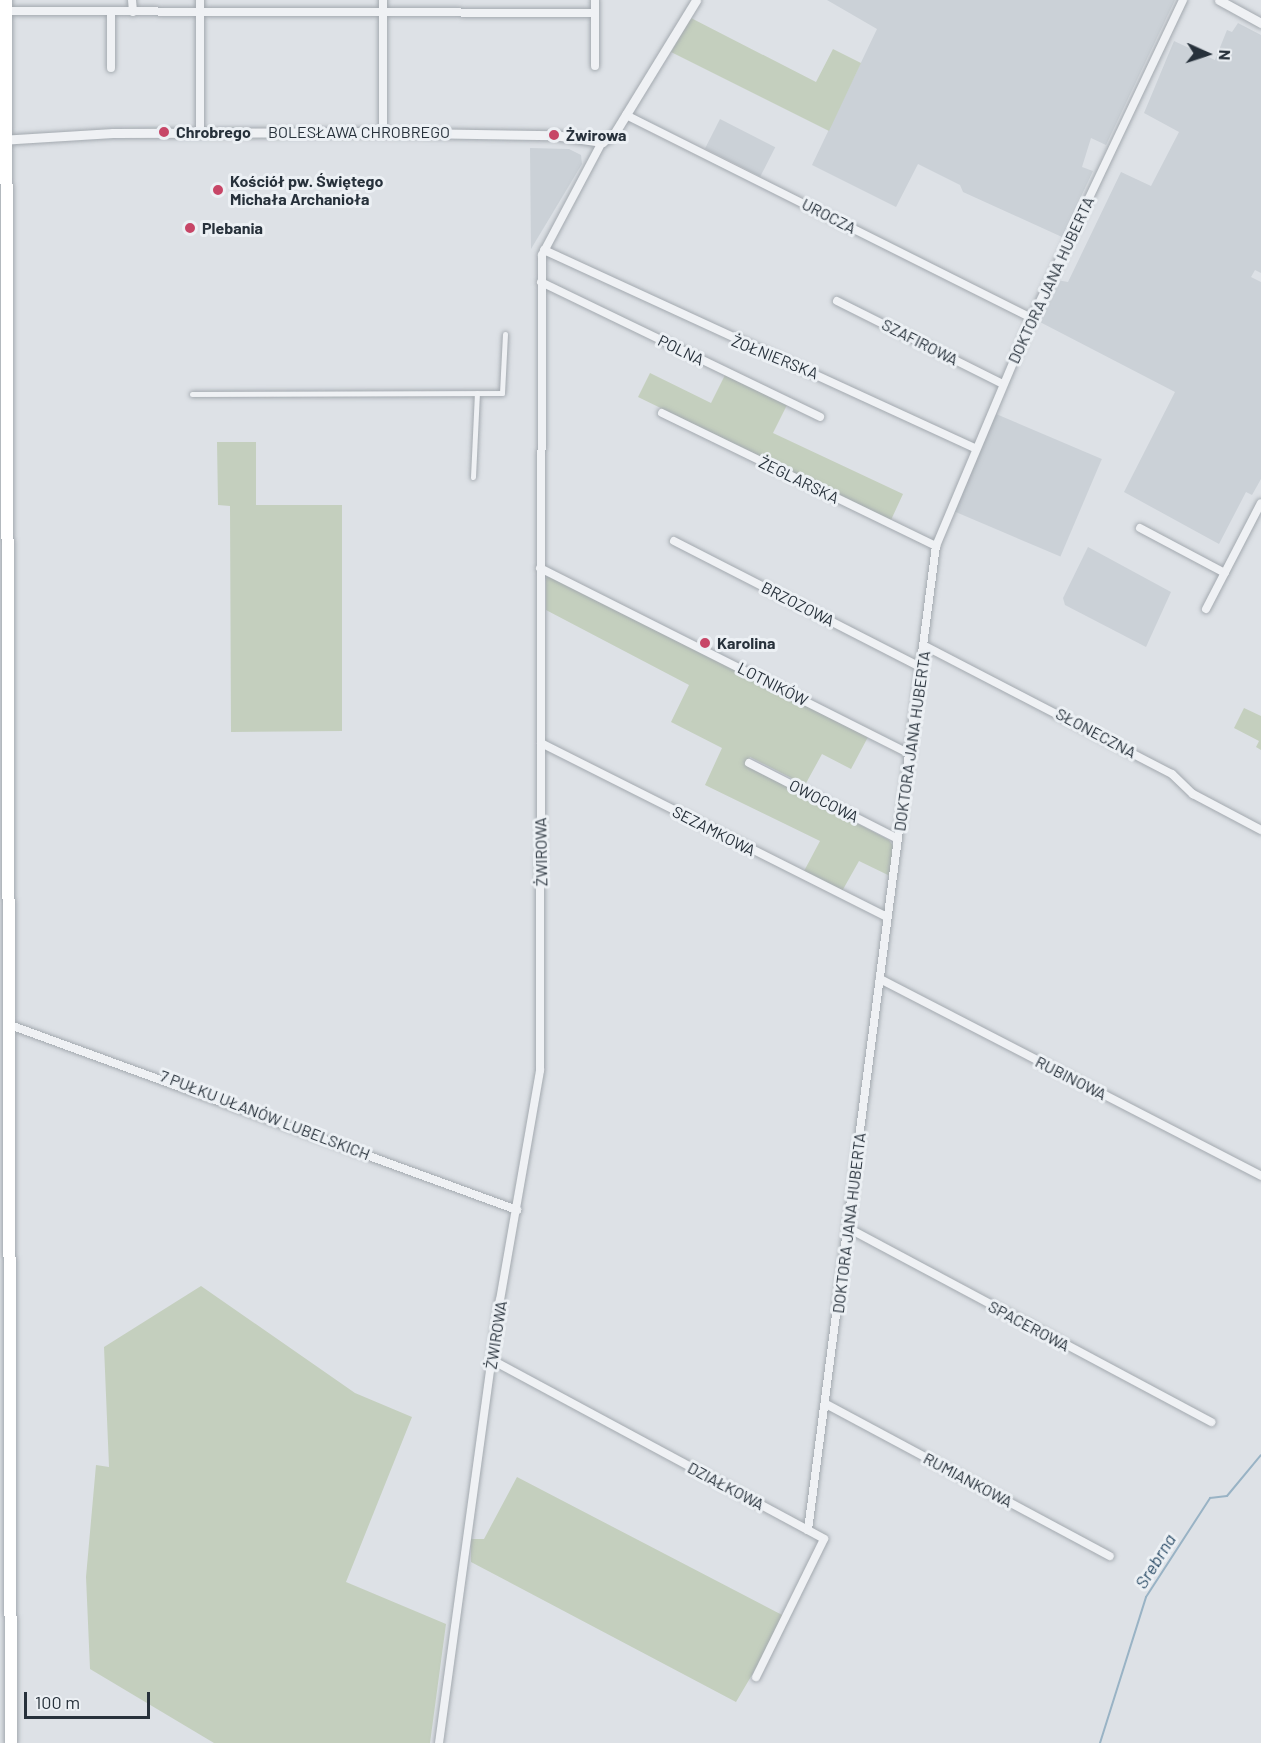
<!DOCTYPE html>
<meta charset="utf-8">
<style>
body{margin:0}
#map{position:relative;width:1261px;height:1743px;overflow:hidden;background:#dde1e6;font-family:Barlow,sans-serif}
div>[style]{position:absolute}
.built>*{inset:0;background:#cbd1d7;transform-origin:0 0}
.green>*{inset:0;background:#c4cfbe}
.stream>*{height:2px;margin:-1px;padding:0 1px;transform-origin:1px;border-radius:1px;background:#99b3c5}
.roads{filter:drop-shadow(0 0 2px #a3a9af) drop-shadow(0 0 2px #a3a9af)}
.pedestrian>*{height:5px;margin:-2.5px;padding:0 2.5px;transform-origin:2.5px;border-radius:2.5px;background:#eff1f4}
.minor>*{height:8px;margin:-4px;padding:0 4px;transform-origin:4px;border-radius:4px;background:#eff1f4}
.tertiary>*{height:9px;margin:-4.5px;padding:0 4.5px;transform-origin:4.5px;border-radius:4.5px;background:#eff1f4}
.primary>*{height:12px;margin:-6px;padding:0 6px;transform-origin:6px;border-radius:6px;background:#fff}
.dots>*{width:16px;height:16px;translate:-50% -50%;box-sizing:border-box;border:3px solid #ecf0f4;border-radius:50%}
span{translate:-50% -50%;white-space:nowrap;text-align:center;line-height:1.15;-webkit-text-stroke:6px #ecf0f4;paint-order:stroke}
.poi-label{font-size:16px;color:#27313b;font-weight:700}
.left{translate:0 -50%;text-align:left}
.street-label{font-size:16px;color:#27313b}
.water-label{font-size:18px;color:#33536d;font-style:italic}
.north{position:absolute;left:1177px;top:24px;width:60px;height:60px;-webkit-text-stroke:4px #ecf0f4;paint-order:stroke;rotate:93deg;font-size:16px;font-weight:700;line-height:24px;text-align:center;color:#27313b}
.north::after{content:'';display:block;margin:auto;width:21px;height:27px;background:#27313b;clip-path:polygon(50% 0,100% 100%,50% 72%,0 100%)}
.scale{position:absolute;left:24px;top:1692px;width:126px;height:27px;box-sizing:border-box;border:3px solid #27313b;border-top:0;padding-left:8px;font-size:18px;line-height:21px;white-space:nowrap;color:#27313b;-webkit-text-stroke:4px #ecf0f4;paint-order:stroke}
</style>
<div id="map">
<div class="built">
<i style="clip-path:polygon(827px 0,1175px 0,1106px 145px,1091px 138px,1082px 167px,1093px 171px,1062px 237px,963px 192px,960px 185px,918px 164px,896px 207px,812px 165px,877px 29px)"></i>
<i style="clip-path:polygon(1238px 23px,1261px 35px,1261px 273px,1255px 270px,1251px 277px,1261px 282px,1261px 479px,1252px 495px,1246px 492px,1219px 544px,1124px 492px,1175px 392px,1038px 321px,1057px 280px,1068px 282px,1121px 172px,1151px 186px,1179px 132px,1144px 113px,1174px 41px,1215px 60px,1227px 30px,1232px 32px)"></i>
<i style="left:720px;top:119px;width:62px;height:33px;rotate:27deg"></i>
<i style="clip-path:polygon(530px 148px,569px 149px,581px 155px,582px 164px,531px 249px)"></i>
<i style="left:996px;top:414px;width:115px;height:106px;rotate:23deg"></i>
<i style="clip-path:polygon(1088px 547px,1171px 592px,1146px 647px,1065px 605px,1063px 598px)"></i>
</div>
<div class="green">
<i style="clip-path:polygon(691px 18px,816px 82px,833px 49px,861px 63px,829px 131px,671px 52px)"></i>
<i style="clip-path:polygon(650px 373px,711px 403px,726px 373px,788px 403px,773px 433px,903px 494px,891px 520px,638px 397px)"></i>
<i style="clip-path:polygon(217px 442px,256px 442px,256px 505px,342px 505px,342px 731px,231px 732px,230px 506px,218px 505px)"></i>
<i style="clip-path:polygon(552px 574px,868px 737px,851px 769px,822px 754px,805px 785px,750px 757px,745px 765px,889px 840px,893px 846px,890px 876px,859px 861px,841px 893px,803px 873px,820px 841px,705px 785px,722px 748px,671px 722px,689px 685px,546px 610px,546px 578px)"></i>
<i style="clip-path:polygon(1244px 708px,1261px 716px,1261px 750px,1256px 747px,1259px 741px,1234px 728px)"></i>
<i style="clip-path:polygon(201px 1286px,355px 1393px,412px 1417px,346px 1582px,446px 1624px,430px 1743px,214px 1743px,90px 1669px,86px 1577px,96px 1465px,109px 1467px,104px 1347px)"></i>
<i style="clip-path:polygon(517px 1477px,786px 1617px,736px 1702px,471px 1562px,471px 1539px,484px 1539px)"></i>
</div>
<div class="stream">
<i style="left:1100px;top:1743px;width:153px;rotate:-72.5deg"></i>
<i style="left:1146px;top:1597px;width:118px;rotate:-57.1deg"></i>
<i style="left:1210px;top:1498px;width:17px;rotate:-7deg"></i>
<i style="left:1227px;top:1496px;width:53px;rotate:-50.3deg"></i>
</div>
<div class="roads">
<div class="pedestrian">
<i style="left:192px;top:394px;width:310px;rotate:-0.2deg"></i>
<i style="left:502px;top:393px;width:59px;rotate:-87.1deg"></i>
<i style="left:473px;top:477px;width:84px;rotate:-87.3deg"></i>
</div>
<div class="minor">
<i style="left:132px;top:0;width:12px;rotate:85deg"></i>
<i style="left:200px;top:0;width:132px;rotate:90deg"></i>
<i style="left:383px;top:0;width:132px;rotate:90deg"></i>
<i style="left:6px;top:11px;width:589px;rotate:0.19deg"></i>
<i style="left:595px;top:66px;width:66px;rotate:-90deg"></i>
<i style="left:111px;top:68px;width:56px;rotate:-90deg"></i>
<i style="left:626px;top:115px;width:454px;rotate:26.6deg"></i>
<i style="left:544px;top:250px;width:473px;rotate:24.7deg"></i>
<i style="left:541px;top:282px;width:310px;rotate:25.8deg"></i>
<i style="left:837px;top:301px;width:186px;rotate:26.6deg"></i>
<i style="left:662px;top:413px;width:305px;rotate:25.9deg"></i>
<i style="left:1140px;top:528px;width:96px;rotate:27.9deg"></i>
<i style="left:674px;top:541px;width:279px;rotate:27.1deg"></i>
<i style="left:540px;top:568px;width:414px;rotate:26.7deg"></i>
<i style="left:1206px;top:609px;width:119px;rotate:-62.6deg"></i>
<i style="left:925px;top:646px;width:278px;rotate:27.4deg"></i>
<i style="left:1172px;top:774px;width:29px;rotate:44deg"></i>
<i style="left:1193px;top:794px;width:77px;rotate:27.9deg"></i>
<i style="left:541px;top:743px;width:387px;rotate:26.7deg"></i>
<i style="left:749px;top:763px;width:167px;rotate:27deg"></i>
<i style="left:880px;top:979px;width:429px;rotate:27.3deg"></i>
<i style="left:10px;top:1025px;width:540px;rotate:20.05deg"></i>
<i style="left:848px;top:1228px;width:412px;rotate:28.1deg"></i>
<i style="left:492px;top:1360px;width:377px;rotate:28.3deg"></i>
<i style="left:824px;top:1539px;width:154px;rotate:116.2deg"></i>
<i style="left:826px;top:1404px;width:322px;rotate:28.2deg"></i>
<i style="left:808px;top:1530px;width:992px;rotate:-82.59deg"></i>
<i style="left:936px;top:546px;width:247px;rotate:-67.2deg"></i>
<i style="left:1032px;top:318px;width:352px;rotate:-64.6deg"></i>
<i style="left:439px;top:1743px;width:447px;rotate:-82.2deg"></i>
<i style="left:500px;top:1300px;width:233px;rotate:-80.1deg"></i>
<i style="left:540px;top:1070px;width:815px;rotate:-89.86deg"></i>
<i style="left:542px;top:255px;width:128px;rotate:-62deg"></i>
</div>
<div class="tertiary">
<i style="left:1219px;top:0;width:48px;rotate:28.7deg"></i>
<i style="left:0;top:140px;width:113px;rotate:-3.5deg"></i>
<i style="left:113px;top:133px;width:240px;rotate:-0.2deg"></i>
<i style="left:353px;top:132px;width:201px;rotate:0.9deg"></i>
<i style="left:554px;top:135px;width:49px;rotate:8.3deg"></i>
<i style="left:602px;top:142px;width:14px;rotate:-34deg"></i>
<i style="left:614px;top:134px;width:157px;rotate:-58.5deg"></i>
</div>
<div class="primary">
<i style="left:6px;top:0;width:1743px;rotate:89.84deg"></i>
</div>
</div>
<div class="dots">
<i style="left:164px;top:132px;background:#c74667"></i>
<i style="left:554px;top:135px;background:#c74667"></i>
<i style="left:218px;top:190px;background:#c74667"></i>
<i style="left:190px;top:228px;background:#c74667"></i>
<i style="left:705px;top:643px;background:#c74667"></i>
</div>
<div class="poi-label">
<span class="left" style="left:176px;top:132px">Chrobrego</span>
<span class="left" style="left:566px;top:135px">Żwirowa</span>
<span class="left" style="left:230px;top:190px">Kościół pw. Świętego<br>Michała Archanioła</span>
<span class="left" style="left:202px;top:228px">Plebania</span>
<span class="left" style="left:717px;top:643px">Karolina</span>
</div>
<div class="street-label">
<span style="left:359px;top:132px">BOLESŁAWA CHROBREGO</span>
<span style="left:829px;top:216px;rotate:27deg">UROCZA</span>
<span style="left:1051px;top:280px;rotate:-65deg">DOKTORA JANA HUBERTA</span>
<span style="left:920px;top:342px;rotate:27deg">SZAFIROWA</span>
<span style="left:681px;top:350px;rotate:26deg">POLNA</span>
<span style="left:775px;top:357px;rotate:22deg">ŻOŁNIERSKA</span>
<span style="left:799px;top:480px;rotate:26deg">ŻEGLARSKA</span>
<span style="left:798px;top:604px;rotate:27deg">BRZOZOWA</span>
<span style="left:773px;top:684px;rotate:27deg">LOTNIKÓW</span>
<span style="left:1096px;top:733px;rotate:28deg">SŁONECZNA</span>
<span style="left:912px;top:741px;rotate:-82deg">DOKTORA JANA HUBERTA</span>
<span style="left:824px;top:801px;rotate:27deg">OWOCOWA</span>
<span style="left:714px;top:831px;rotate:27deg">SEZAMKOWA</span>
<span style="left:541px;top:852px;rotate:-91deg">ŻWIROWA</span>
<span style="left:1071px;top:1078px;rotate:27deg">RUBINOWA</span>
<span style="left:265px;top:1115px;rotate:21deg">7 PUŁKU UŁANÓW LUBELSKICH</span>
<span style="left:849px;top:1223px;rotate:-83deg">DOKTORA JANA HUBERTA</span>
<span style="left:1029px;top:1326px;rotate:28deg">SPACEROWA</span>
<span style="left:496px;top:1335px;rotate:-81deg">ŻWIROWA</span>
<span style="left:968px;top:1480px;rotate:28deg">RUMIANKOWA</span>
<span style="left:726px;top:1486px;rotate:28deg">DZIAŁKOWA</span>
</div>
<div class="water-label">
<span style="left:1155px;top:1561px;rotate:-58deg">Srebrna</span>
</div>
<div class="north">N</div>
<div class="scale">100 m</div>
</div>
